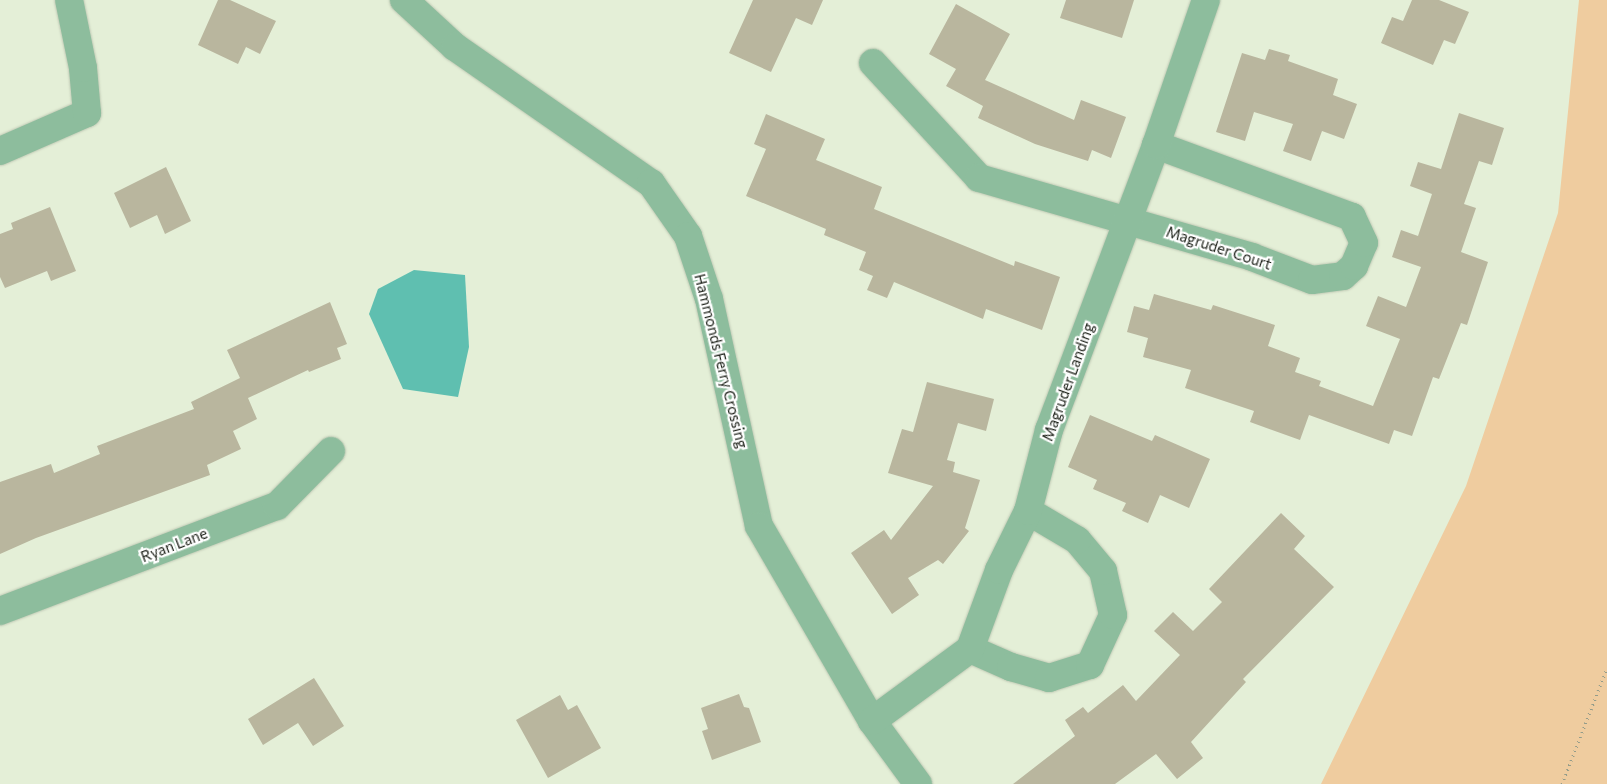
<!DOCTYPE html>
<style>
body{margin:0}
#map{position:relative;width:1607px;height:784px;overflow:hidden;background:#e4efd7;font-family:Commissioner,sans-serif}
div>[style]{position:absolute}
.green>*{inset:0;background:#efcc9f}
.water>*{inset:0;background:#5fbfb0}
.building>*{inset:0;background:#b9b69e}
.path>*{height:3px;margin-top:-1.5px;transform-origin:0;background:repeating-linear-gradient(90deg,#949c8a 0 1px,transparent 0 5px)}
.roads{filter:drop-shadow(0 0 1px #c0cab5) drop-shadow(0 0 1px #c0cab5)}
.minor>*{height:28px;margin:-14px;padding:0 14px;transform-origin:14px;border-radius:14px;background:#8dbd9d}
span{translate:-50% -50%;white-space:nowrap;text-align:center;line-height:1.15;-webkit-text-stroke:4.5px #fff;paint-order:stroke}
.street-label{font-size:15px;color:#1c2018}
</style>
<div id="map">
<div class="green">
<i style="clip-path:polygon(1579px 0,1607px 0,1607px 784px,1321px 784px,1466px 486px,1558px 213px)"></i>
</div>
<div class="water">
<i style="clip-path:polygon(414px 270px,465px 275px,469px 347px,458px 397px,403px 389px,369px 314px,378px 289px)"></i>
</div>
<div class="building">
<i style="clip-path:polygon(218px 0,230px 0,276px 21px,260px 54px,246px 47px,238px 64px,198px 45px)"></i>
<i style="clip-path:polygon(753px 0,823px 0,812px 25px,796px 18px,771px 72px,729px 53px)"></i>
<i style="clip-path:polygon(1066px 0,1134px 0,1122px 38px,1060px 18px)"></i>
<i style="clip-path:polygon(1412px 0,1439px 0,1469px 12px,1455px 44px,1444px 40px,1433px 65px,1381px 43px,1392px 17px,1403px 21px)"></i>
<i style="clip-path:polygon(956px 4px,1010px 34px,985px 80px,1074px 120px,1081px 100px,1126px 117px,1111px 158px,1092px 150px,1088px 161px,1035px 144px,978px 118px,983px 106px,946px 86px,956px 69px,929px 54px)"></i>
<i style="clip-path:polygon(1269px 49px,1290px 55px,1288px 61px,1338px 79px,1333px 95px,1357px 104px,1344px 139px,1322px 131px,1311px 161px,1283px 151px,1293px 124px,1254px 112px,1245px 141px,1216px 132px,1242px 53px,1265px 60px)"></i>
<i style="clip-path:polygon(1459px 113px,1504px 128px,1492px 165px,1479px 161px,1464px 204px,1476px 208px,1461px 252px,1488px 262px,1467px 325px,1461px 323px,1439px 379px,1433px 377px,1412px 436px,1394px 430px,1389px 444px,1309px 415px,1300px 440px,1250px 422px,1254px 411px,1185px 388px,1191px 370px,1143px 357px,1148px 338px,1127px 332px,1134px 306px,1149px 310px,1154px 294px,1211px 310px,1213px 305px,1275px 325px,1268px 346px,1300px 358px,1295px 372px,1321px 381px,1319px 386px,1373px 406px,1400px 339px,1366px 326px,1378px 296px,1406px 307px,1421px 267px,1392px 257px,1401px 230px,1418px 236px,1432px 194px,1410px 186px,1418px 162px,1441px 169px)"></i>
<i style="clip-path:polygon(766px 114px,825px 139px,816px 160px,882px 187px,874px 209px,1014px 266px,1015px 261px,1060px 277px,1042px 330px,986px 309px,983px 319px,894px 282px,887px 298px,867px 290px,873px 276px,859px 270px,866px 252px,824px 235px,826px 229px,746px 196px,766px 149px,754px 144px)"></i>
<i style="clip-path:polygon(166px 167px,191px 221px,165px 234px,157px 215px,130px 228px,114px 193px)"></i>
<i style="clip-path:polygon(50px 207px,76px 271px,51px 281px,47px 271px,5px 288px,0 277px,0 234px,13px 229px,11px 223px)"></i>
<i style="clip-path:polygon(330px 302px,347px 344px,337px 348px,341px 359px,309px 372px,308px 370px,248px 398px,257px 419px,233px 431px,241px 449px,207px 465px,210px 475px,36px 538px,0 554px,0 482px,51px 464px,54px 473px,100px 454px,97px 446px,194px 409px,191px 402px,240px 378px,227px 350px)"></i>
<i style="clip-path:polygon(927px 382px,994px 399px,986px 431px,958px 423px,947px 460px,955px 462px,953px 472px,980px 480px,965px 528px,969px 531px,943px 564px,938px 560px,908px 578px,919px 595px,892px 614px,851px 553px,884px 530px,891px 540px,933px 486px,888px 473px,902px 429px,913px 432px)"></i>
<i style="clip-path:polygon(1090px 415px,1152px 441px,1155px 435px,1210px 459px,1189px 508px,1160px 495px,1148px 523px,1122px 511px,1126px 503px,1093px 489px,1097px 480px,1068px 467px)"></i>
<i style="clip-path:polygon(1281px 513px,1305px 536px,1294px 549px,1334px 587px,1243px 679px,1246px 682px,1191px 742px,1203px 758px,1177px 779px,1156px 754px,1115px 784px,1013px 784px,1075px 736px,1065px 720px,1083px 707px,1088px 713px,1123px 685px,1136px 701px,1180px 655px,1154px 631px,1173px 612px,1193px 631px,1222px 602px,1209px 589px)"></i>
<i style="clip-path:polygon(314px 678px,344px 726px,313px 746px,298px 723px,263px 745px,248px 719px)"></i>
<i style="clip-path:polygon(739px 694px,744px 707px,749px 708px,761px 742px,712px 760px,702px 731px,708px 729px,701px 708px)"></i>
<i style="clip-path:polygon(560px 695px,568px 710px,577px 705px,601px 748px,548px 778px,516px 720px)"></i>
</div>
<div class="path">
<i style="left:1562px;top:784px;width:124px;rotate:-68.8deg"></i>
</div>
<div class="roads">
<div class="minor">
<i style="left:404px;top:0;width:69px;rotate:42.7deg"></i>
<i style="left:455px;top:47px;width:239px;rotate:34.8deg"></i>
<i style="left:651px;top:183px;width:65px;rotate:55.1deg"></i>
<i style="left:688px;top:236px;width:66px;rotate:71.6deg"></i>
<i style="left:709px;top:299px;width:232px;rotate:77.6deg"></i>
<i style="left:759px;top:526px;width:225px;rotate:59.9deg"></i>
<i style="left:872px;top:721px;width:78px;rotate:53.9deg"></i>
<i style="left:873px;top:63px;width:156px;rotate:47.3deg"></i>
<i style="left:979px;top:178px;width:284px;rotate:16.1deg"></i>
<i style="left:1252px;top:257px;width:64px;rotate:21deg"></i>
<i style="left:1312px;top:280px;width:31px;rotate:-7deg"></i>
<i style="left:1343px;top:276px;width:15px;rotate:-42deg"></i>
<i style="left:1354px;top:266px;width:25px;rotate:-67deg"></i>
<i style="left:1364px;top:243px;width:29px;rotate:-115deg"></i>
<i style="left:1352px;top:217px;width:209px;rotate:-159.8deg"></i>
<i style="left:0;top:151px;width:95px;rotate:-23.6deg"></i>
<i style="left:87px;top:113px;width:45px;rotate:-95.1deg"></i>
<i style="left:83px;top:68px;width:69px;rotate:-101.6deg"></i>
<i style="left:0;top:611px;width:296px;rotate:-20.8deg"></i>
<i style="left:277px;top:506px;width:77px;rotate:-45.5deg"></i>
<i style="left:970px;top:649px;width:45px;rotate:23.7deg"></i>
<i style="left:1011px;top:667px;width:40px;rotate:16deg"></i>
<i style="left:1049px;top:678px;width:43px;rotate:-17.6deg"></i>
<i style="left:1090px;top:665px;width:55px;rotate:-65.3deg"></i>
<i style="left:1113px;top:615px;width:45px;rotate:-102.8deg"></i>
<i style="left:1103px;top:571px;width:40px;rotate:-130deg"></i>
<i style="left:1077px;top:540px;width:57px;rotate:-149.4deg"></i>
<i style="left:872px;top:721px;width:122px;rotate:-36.3deg"></i>
<i style="left:970px;top:649px;width:84px;rotate:-69.8deg"></i>
<i style="left:999px;top:570px;width:66px;rotate:-63.8deg"></i>
<i style="left:1028px;top:511px;width:84px;rotate:-75.5deg"></i>
<i style="left:1049px;top:430px;width:304px;rotate:-69.4deg"></i>
<i style="left:1156px;top:145px;width:153px;rotate:-71deg"></i>
</div>
</div>
<div class="street-label">
<span style="left:1219px;top:248px;rotate:18deg">Magruder Court</span>
<span style="left:721px;top:361px;rotate:76deg">Hammonds Ferry Crossing</span>
<span style="left:1068px;top:382px;rotate:-70deg">Magruder Landing</span>
<span style="left:174px;top:545px;rotate:-21deg">Ryan Lane</span>
</div>
</div>
